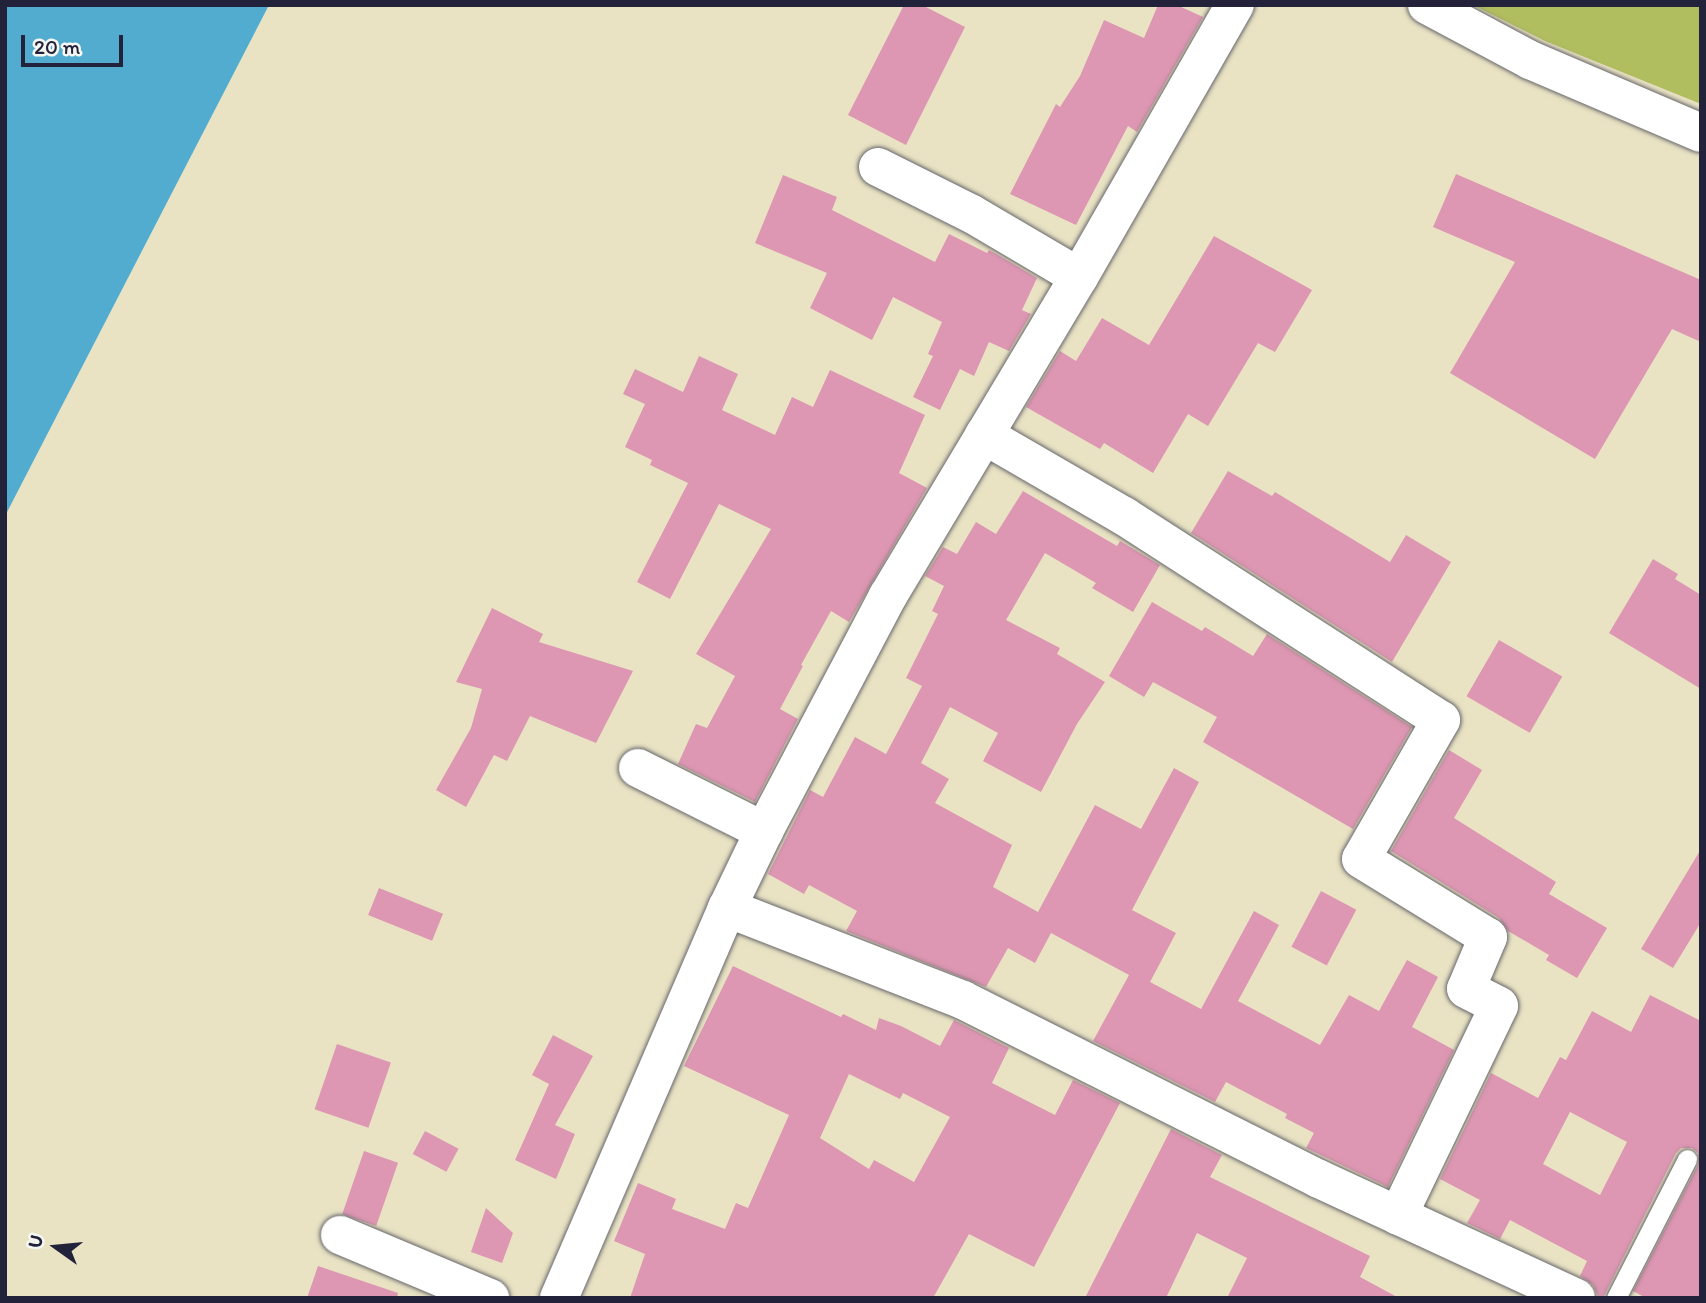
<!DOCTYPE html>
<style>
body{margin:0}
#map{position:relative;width:1706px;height:1303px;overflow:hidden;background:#e9e3c4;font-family:Itim,sans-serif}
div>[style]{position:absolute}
.green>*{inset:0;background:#b0be60}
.water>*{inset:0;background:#52accf}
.building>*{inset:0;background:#dd97b2;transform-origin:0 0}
.roads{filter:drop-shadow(0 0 2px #68666b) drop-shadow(0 0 2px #68666b)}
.service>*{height:19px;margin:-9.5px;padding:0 9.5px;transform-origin:9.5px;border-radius:9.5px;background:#fff}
.minor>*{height:38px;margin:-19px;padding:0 19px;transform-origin:19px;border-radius:19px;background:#fff}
span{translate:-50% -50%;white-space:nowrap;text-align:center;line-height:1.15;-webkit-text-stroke:7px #f6f6f2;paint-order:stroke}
.frame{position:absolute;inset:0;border:7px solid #22223b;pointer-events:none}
.north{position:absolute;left:21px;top:1212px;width:70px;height:70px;-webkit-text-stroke:5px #f6f6f2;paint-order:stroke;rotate:285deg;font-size:19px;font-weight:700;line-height:28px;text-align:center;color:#22223b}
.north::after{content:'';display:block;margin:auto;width:24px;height:32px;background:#22223b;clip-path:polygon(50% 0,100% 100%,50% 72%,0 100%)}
.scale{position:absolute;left:21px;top:35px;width:102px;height:32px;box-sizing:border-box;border:4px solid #22223b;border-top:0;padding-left:9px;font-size:21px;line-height:24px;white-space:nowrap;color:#22223b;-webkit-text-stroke:5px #f6f6f2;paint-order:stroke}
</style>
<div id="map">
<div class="green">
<i style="clip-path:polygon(1473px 5px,1701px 5px,1701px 104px,1545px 41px)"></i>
</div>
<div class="water">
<i style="clip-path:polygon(5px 5px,269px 5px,5px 516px)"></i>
</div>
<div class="building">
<i style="clip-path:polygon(904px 5px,922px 5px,965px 27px,906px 145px,848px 115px)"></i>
<i style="clip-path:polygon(1158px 5px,1177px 5px,1203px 17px,1137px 132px,1128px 126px,1076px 225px,1010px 194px,1056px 104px,1060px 107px,1080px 76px,1104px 20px,1144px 38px)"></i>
<i style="clip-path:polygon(1456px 174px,1701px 280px,1701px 342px,1672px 329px,1595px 459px,1450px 373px,1515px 262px,1433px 227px)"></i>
<i style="clip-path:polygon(783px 175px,837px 197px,832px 210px,935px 262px,949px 234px,987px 253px,989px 250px,998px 255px,1037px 278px,1022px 310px,1031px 314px,1009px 351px,989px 342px,974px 376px,960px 369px,940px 410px,913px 397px,933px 356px,928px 354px,942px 322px,893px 297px,872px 340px,810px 308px,827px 273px,755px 243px)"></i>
<i style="clip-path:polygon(1214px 236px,1312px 290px,1275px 352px,1258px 343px,1208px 426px,1188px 414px,1153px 473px,1104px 443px,1100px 449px,1026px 407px,1060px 351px,1076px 361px,1102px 318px,1149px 345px)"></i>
<i style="clip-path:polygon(699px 356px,738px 374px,722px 410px,775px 435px,792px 397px,813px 407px,830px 370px,925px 415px,899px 473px,927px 488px,849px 622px,831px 611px,801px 665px,803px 666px,780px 709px,798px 719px,755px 802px,678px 764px,696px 724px,707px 728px,735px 676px,696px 654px,771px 529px,719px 504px,670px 599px,637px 582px,688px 483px,650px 465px,652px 460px,625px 447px,645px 404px,623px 394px,635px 369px,683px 392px)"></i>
<i style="clip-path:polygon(1228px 471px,1272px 496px,1275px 492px,1390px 562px,1406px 535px,1451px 562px,1392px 662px,1191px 533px)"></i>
<i style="clip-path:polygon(1023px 491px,1117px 546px,1120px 541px,1160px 565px,1133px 612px,1092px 588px,1096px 583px,1045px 553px,1006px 620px,1060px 648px,1057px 654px,1105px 682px,1077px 724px,1041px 792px,983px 761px,998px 733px,950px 707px,921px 763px,949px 779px,935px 803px,1012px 845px,993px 887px,1038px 912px,1095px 805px,1141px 829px,1174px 768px,1199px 782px,1132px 910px,1176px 933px,1150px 982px,1201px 1009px,1254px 911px,1279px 925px,1238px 1001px,1320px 1045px,1349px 995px,1379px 1011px,1407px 960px,1438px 977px,1412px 1027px,1454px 1050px,1388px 1187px,1306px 1148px,1314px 1133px,1285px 1118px,1287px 1114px,1226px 1082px,1215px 1102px,1093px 1041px,1129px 975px,1051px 933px,1035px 963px,1008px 948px,986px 987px,846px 931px,857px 911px,809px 885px,804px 894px,768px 874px,810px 790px,823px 797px,855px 737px,886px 754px,922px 686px,906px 678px,938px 614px,932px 611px,944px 586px,925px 576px,943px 547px,957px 554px,976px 522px,996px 534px)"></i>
<i style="clip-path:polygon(1653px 559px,1678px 574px,1675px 579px,1701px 595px,1701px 689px,1609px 633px)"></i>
<i style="clip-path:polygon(1152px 602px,1202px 631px,1205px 627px,1253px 656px,1267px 634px,1412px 727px,1353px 829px,1203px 742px,1217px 717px,1153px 682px,1144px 697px,1109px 676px)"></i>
<i style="clip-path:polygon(492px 608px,543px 634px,539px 642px,633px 671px,596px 743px,530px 716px,507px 761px,494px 755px,466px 807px,436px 790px,471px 728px,482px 689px,456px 682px)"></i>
<i style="left:1499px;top:640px;width:73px;height:65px;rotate:30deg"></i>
<i style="clip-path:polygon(1449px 750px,1482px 770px,1454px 818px,1556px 882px,1549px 894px,1607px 928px,1577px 978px,1546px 960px,1549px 955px,1508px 931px,1499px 918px,1391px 851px)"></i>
<i style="clip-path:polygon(1701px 849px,1701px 922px,1673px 968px,1641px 949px)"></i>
<i style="left:379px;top:888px;width:69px;height:29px;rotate:22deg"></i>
<i style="left:1321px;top:891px;width:40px;height:63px;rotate:28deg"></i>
<i style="clip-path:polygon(evenodd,733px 966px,841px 1017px,843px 1014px,876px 1030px,879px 1018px,901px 1026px,940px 1046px,954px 1020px,1009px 1048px,992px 1083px,1055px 1115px,1073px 1080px,1120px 1103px,1034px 1267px,969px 1234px,933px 1298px,630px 1298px,645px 1254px,614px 1241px,638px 1183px,676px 1199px,672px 1209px,725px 1229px,736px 1203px,748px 1208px,789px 1115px,684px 1066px,733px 966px,849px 1074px,900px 1099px,903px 1093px,950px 1117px,914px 1182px,874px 1160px,869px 1169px,820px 1138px,849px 1074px)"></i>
<i style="clip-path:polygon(evenodd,1650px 995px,1701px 1021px,1701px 1298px,1646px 1298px,1633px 1291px,1698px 1165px,1698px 1153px,1692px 1148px,1681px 1148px,1676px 1153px,1603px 1298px,1598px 1296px,1593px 1285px,1580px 1276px,1587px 1261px,1510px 1220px,1500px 1239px,1467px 1223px,1480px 1200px,1440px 1179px,1491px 1073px,1538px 1098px,1560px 1057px,1566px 1060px,1592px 1011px,1631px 1032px,1650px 995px,1570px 1112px,1627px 1142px,1600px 1195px,1543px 1164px,1570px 1112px)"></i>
<i style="clip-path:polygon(553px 1035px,593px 1056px,555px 1125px,575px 1134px,556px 1179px,515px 1160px,549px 1084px,532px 1075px)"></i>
<i style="left:337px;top:1044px;width:57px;height:69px;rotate:19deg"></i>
<i style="clip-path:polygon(1171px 1129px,1222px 1155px,1210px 1177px,1370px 1256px,1360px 1277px,1399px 1298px,1227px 1298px,1247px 1258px,1197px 1233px,1166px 1298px,1085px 1298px)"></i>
<i style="left:425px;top:1131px;width:38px;height:26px;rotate:28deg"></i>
<i style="left:364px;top:1151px;width:36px;height:67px;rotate:19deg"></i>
<i style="clip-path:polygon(486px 1208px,513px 1233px,502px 1263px,471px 1252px)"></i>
<i style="clip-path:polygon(318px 1266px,398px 1293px,397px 1298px,307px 1298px)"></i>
</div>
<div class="roads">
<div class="service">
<i style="left:1616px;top:1298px;width:156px;rotate:-62.9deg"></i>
</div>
<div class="minor">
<i style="left:1427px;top:5px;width:117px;rotate:28.1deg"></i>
<i style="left:1530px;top:60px;width:186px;rotate:23.1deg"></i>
<i style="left:878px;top:167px;width:105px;rotate:26.6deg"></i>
<i style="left:972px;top:214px;width:124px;rotate:30.5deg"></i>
<i style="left:984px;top:435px;width:162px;rotate:30.1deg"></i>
<i style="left:1124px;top:516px;width:377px;rotate:32.8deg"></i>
<i style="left:1441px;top:720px;width:160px;rotate:119.9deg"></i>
<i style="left:1361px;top:859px;width:149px;rotate:31.6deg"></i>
<i style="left:1488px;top:937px;width:56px;rotate:112.9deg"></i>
<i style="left:1466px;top:989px;width:37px;rotate:27deg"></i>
<i style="left:1499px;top:1006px;width:233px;rotate:115.7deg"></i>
<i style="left:638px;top:768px;width:141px;rotate:26.6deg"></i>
<i style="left:727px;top:908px;width:253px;rotate:21.3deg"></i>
<i style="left:963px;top:1000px;width:398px;rotate:26.7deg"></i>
<i style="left:1319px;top:1179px;width:283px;rotate:24.8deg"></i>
<i style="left:340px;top:1235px;width:163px;rotate:22.8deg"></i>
<i style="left:559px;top:1298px;width:425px;rotate:-66.7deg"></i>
<i style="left:727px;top:908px;width:85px;rotate:-64.3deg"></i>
<i style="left:764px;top:831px;width:266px;rotate:-62.2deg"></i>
<i style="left:888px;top:596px;width:372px;rotate:-59.1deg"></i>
<i style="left:1079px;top:277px;width:314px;rotate:-60.2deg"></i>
</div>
</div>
<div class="frame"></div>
<div class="north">U</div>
<div class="scale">20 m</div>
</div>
